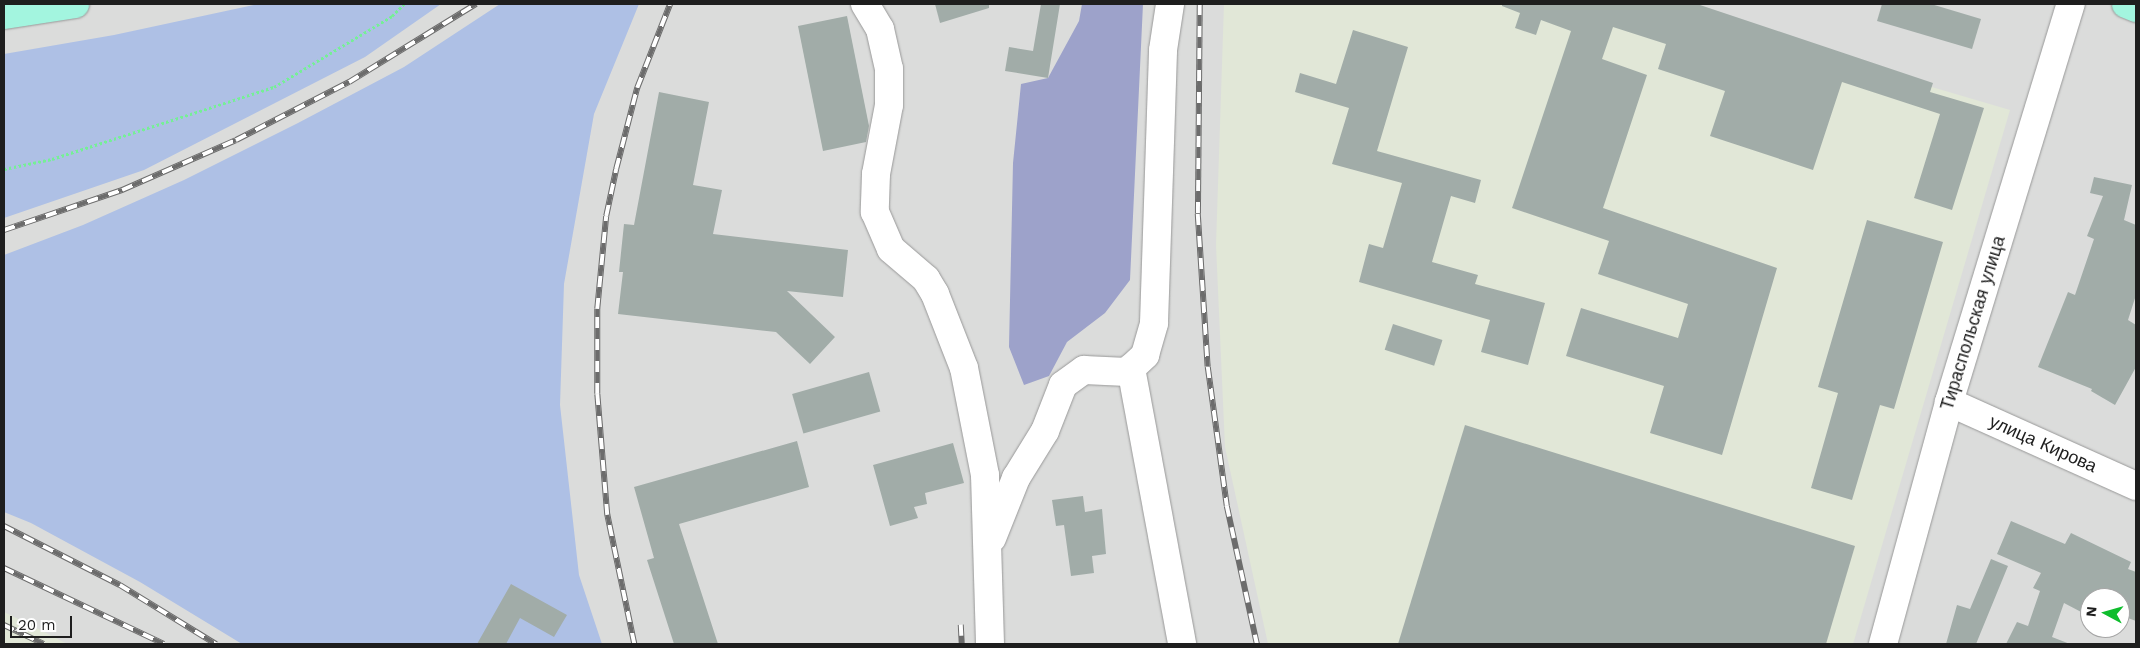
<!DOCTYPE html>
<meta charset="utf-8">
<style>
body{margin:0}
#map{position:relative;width:2140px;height:648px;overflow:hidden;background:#e5eeed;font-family:"Work Sans",sans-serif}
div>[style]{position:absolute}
.residential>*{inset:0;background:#dbdcdb}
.industrial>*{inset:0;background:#e1e7d7}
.grass>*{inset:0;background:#aec0e5}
.forest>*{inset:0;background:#9da2ca}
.building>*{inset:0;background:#a1aca8;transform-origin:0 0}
.path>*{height:3px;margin-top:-1.5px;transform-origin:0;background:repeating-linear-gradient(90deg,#75ef96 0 2.5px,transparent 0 5px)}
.roads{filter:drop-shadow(0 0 1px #989898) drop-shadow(0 0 1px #989898)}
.minor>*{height:28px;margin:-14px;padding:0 14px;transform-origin:14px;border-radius:14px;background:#fff}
.major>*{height:28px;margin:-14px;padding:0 14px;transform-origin:14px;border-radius:14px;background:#a3f5df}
.rail>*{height:5.5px;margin-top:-2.75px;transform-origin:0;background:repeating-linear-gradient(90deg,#fff 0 11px,#6c6c6c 0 22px);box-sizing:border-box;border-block:1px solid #6c6c6c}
span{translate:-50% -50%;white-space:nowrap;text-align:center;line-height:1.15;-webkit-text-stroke:4px #fff;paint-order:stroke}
.street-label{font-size:18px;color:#1e1e1e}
.frame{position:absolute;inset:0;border:5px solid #1e1e1e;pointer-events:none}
.north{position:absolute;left:2080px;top:588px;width:50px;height:50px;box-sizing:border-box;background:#fff;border:1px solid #a5a5a5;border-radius:50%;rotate:276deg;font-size:14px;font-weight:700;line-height:20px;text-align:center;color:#1e1e1e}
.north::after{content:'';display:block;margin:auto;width:18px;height:22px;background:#0fbd2d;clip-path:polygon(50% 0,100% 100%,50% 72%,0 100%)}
.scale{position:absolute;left:10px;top:616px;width:62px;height:22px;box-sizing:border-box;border:2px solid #1e1e1e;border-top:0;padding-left:6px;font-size:15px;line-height:18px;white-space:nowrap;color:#1e1e1e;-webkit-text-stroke:4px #fff;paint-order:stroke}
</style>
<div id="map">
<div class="residential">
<i style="clip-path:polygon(evenodd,4px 4px,2136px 4px,2136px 644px,4px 644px,4px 4px,2090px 598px,2120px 598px,2120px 628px,2090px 628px,2090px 598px)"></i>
</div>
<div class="industrial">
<i style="clip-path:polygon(1224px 4px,1650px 4px,2010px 110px,1853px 644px,1268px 644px,1225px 447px,1216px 245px)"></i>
<i style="clip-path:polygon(4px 612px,33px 626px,67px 644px,4px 644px)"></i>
</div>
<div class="grass">
<i style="clip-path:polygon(258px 4px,441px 4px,365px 57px,144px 170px,4px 218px,4px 54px,114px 35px)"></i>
<i style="clip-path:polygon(500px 4px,639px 4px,594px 114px,564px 284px,560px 405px,579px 575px,602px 644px,242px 644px,140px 582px,31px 523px,4px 512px,4px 255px,83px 225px,184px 180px,298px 123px,404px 67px)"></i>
</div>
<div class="forest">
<i style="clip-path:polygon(1082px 4px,1143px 4px,1130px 280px,1105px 313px,1067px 342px,1049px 376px,1024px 385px,1009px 347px,1013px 163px,1021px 84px,1048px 78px,1079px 21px)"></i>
</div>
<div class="building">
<i style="clip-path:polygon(935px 4px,989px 4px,989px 8px,940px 23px)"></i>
<i style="clip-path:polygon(1041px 4px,1060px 4px,1048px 78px,1005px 71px,1009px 47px,1033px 51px)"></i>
<i style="clip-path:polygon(1502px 4px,1697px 4px,1933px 83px,1930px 92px,1984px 108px,1952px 210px,1914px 198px,1940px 114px,1842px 82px,1813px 170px,1710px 136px,1725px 91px,1658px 69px,1666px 44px,1613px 27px,1602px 59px,1647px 75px,1603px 208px,1777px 268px,1722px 455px,1650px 433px,1664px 386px,1566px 356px,1581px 308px,1678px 338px,1688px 304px,1598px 274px,1609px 241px,1512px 208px,1571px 31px,1541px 20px,1536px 35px,1515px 28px,1520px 13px,1502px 6px)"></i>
<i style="clip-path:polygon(1882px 4px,1931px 4px,1981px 19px,1972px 49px,1877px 21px)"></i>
<i style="clip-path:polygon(847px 16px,869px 126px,866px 142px,823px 151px,798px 26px)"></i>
<i style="clip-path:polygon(1353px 30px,1408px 47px,1377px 151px,1481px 180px,1475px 203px,1451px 196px,1432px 262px,1478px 275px,1475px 284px,1545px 303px,1528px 365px,1481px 352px,1490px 320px,1359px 282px,1369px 244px,1383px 248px,1402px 183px,1332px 164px,1349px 108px,1295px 92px,1300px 73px,1336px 84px)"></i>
<i style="clip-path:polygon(659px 92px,709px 102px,693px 185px,722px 190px,713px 234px,848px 250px,843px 297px,787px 291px,835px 337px,810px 364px,776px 332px,618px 314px,623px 272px,619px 272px,624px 224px,634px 225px)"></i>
<i style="clip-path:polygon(2094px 177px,2132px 185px,2124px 220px,2136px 225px,2136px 295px,2128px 320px,2136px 325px,2136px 367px,2115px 405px,2091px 391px,2092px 389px,2038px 367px,2068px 292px,2075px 295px,2094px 239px,2087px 236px,2103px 196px,2090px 193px)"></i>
<i style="clip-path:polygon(1867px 220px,1943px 242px,1894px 409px,1880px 405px,1852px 500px,1811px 488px,1838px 393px,1818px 387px)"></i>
<i style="left:1393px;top:324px;width:52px;height:27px;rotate:18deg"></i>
<i style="left:869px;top:372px;width:41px;height:80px;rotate:74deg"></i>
<i style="clip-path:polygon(1465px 425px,1855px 546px,1826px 644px,1398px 644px)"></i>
<i style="clip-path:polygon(797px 441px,809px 487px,679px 524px,718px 644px,674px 644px,647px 560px,654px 558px,634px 487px)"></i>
<i style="clip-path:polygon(953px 443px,964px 483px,925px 493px,927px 504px,914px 507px,918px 518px,890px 526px,873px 465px)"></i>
<i style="clip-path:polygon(1083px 496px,1085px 512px,1102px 509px,1106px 554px,1092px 556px,1094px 573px,1071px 576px,1064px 525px,1056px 526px,1052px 500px)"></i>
<i style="clip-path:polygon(2011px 521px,2065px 544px,2071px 533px,2131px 562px,2128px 569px,2136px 572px,2136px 621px,2120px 615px,2120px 598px,2090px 598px,2085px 614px,2064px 603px,2052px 637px,2070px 644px,2006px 644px,2017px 622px,2028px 626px,2040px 591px,2033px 588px,2041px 573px,1997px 554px)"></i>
<i style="clip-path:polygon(1991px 559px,2008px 566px,1976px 644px,1946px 644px,1957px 605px,1970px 609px)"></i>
<i style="clip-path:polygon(511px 584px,567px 615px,554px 637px,520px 618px,506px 644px,477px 644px)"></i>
</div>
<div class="path">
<i style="left:4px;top:169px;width:49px;rotate:-11.8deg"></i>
<i style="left:52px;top:159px;width:233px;rotate:-18deg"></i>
<i style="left:274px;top:87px;width:138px;rotate:-31deg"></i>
<i style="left:392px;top:16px;width:17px;rotate:-45deg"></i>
</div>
<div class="roads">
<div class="minor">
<i style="left:865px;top:4px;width:29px;rotate:59deg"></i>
<i style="left:880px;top:29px;width:41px;rotate:77.3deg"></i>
<i style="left:889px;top:69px;width:36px;rotate:90deg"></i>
<i style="left:889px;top:105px;width:70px;rotate:100.7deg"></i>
<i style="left:876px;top:174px;width:38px;rotate:92deg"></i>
<i style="left:875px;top:212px;width:40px;rotate:66.6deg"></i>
<i style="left:891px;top:249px;width:46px;rotate:40.6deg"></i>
<i style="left:926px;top:279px;width:17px;rotate:59deg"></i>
<i style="left:935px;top:294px;width:79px;rotate:68.6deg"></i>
<i style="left:964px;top:368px;width:109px;rotate:78.9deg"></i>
<i style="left:985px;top:475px;width:169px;rotate:88.3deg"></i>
<i style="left:1131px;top:368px;width:281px;rotate:79.5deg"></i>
<i style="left:1949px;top:402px;width:205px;rotate:24.2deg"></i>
<i style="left:992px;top:538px;width:65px;rotate:-68.2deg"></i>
<i style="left:1016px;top:478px;width:55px;rotate:-58.3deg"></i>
<i style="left:1045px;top:431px;width:49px;rotate:-68.6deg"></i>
<i style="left:1063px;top:385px;width:26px;rotate:-36deg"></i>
<i style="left:1084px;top:370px;width:43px;rotate:2.7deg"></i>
<i style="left:1127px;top:372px;width:25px;rotate:-43deg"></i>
<i style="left:1145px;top:355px;width:33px;rotate:-74deg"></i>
<i style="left:1154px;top:323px;width:273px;rotate:-88.1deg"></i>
<i style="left:1163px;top:50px;width:47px;rotate:-81.3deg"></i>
<i style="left:1883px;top:644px;width:251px;rotate:-74.7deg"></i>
<i style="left:1949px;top:402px;width:416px;rotate:-73deg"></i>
</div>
<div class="major">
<i style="left:2126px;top:4px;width:11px;rotate:22deg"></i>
<i style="left:4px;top:15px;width:72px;rotate:-8.8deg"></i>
</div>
</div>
<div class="rail">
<i style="left:1200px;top:4px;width:210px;rotate:90.5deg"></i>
<i style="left:1198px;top:214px;width:153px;rotate:86.3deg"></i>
<i style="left:1208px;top:367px;width:140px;rotate:82.2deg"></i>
<i style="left:1227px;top:506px;width:141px;rotate:77.7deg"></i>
<i style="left:4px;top:230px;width:125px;rotate:-18.7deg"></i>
<i style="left:122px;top:190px;width:124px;rotate:-23.7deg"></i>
<i style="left:236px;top:140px;width:127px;rotate:-27.2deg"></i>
<i style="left:349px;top:82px;width:149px;rotate:-31.6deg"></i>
<i style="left:4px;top:526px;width:130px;rotate:27deg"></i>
<i style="left:120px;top:585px;width:113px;rotate:31.6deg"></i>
<i style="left:4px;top:568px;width:177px;rotate:25.4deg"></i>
<i style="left:4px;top:625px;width:44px;rotate:25.4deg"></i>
<i style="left:961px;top:625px;width:19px;rotate:87deg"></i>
<i style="left:634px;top:644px;width:132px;rotate:-101.8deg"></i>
<i style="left:607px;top:515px;width:121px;rotate:-94.7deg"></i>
<i style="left:597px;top:394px;width:85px;rotate:-90deg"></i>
<i style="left:597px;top:309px;width:93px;rotate:-84.5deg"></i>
<i style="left:606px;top:216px;width:48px;rotate:-78deg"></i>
<i style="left:616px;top:169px;width:84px;rotate:-75.5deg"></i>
<i style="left:637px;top:88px;width:90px;rotate:-68.6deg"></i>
</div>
<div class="street-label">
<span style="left:1973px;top:323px;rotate:-73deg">Тираспольская улица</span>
<span style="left:2043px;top:444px;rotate:24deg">улица Кирова</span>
</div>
<div class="frame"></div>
<div class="north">N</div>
<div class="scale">20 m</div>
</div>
